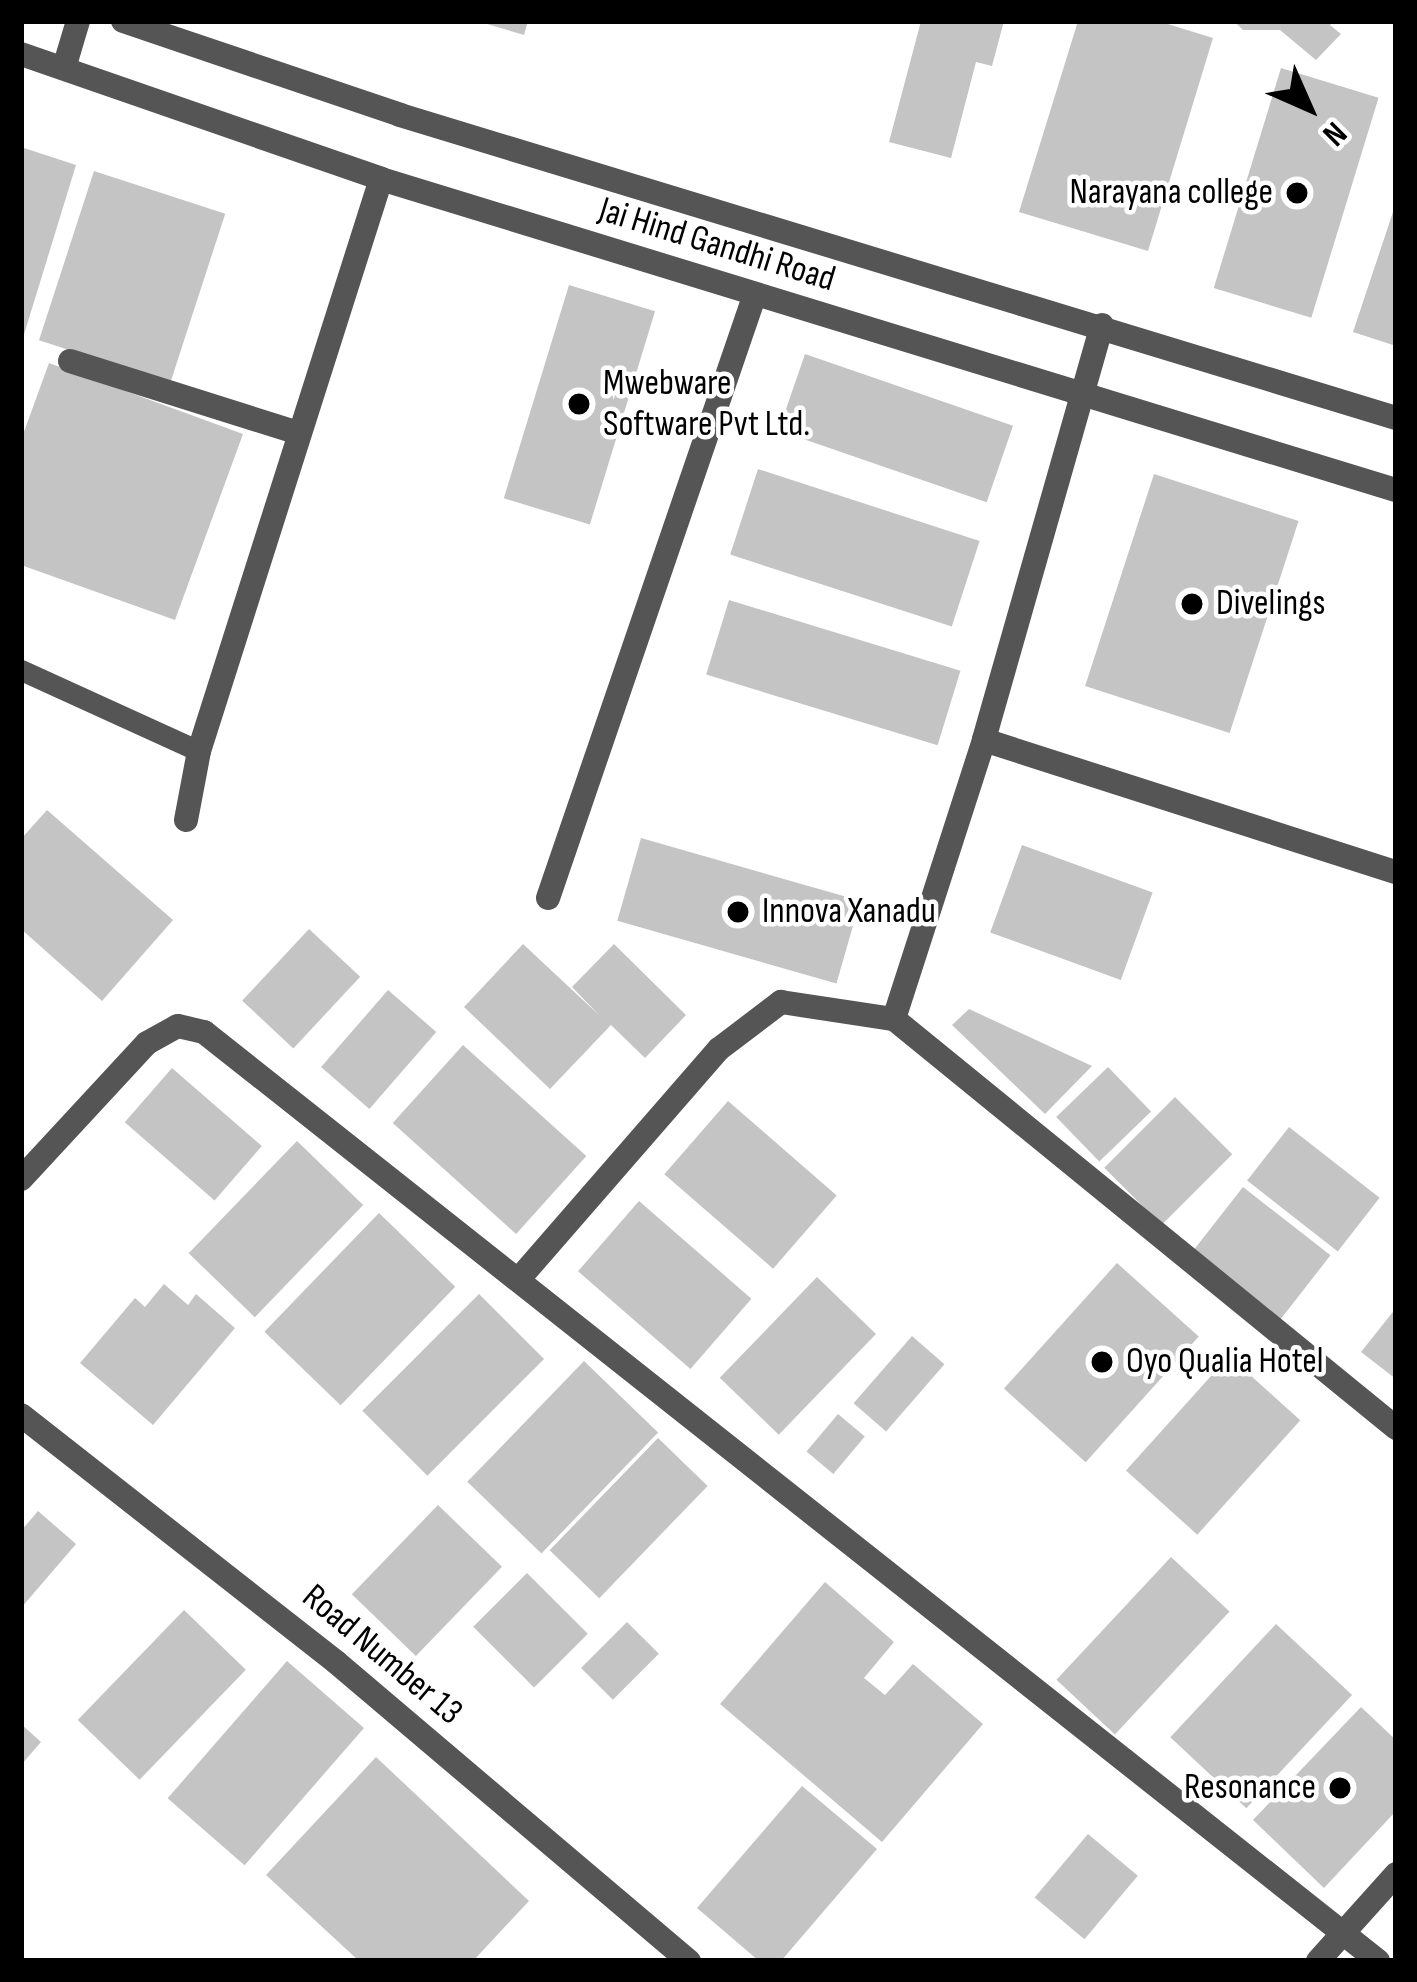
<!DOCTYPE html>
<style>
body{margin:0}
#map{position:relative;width:1417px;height:1982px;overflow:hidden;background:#fff;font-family:"Sofia Sans Condensed",sans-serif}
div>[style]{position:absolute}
.building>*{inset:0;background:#c4c4c4;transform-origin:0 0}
.service>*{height:21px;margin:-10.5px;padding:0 10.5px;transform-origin:10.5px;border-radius:10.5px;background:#555}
.minor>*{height:24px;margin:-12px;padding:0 12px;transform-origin:12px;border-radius:12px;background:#555}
.tertiary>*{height:24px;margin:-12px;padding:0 12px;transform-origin:12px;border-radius:12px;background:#555}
.dots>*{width:33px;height:33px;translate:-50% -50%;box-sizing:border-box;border:6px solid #fff;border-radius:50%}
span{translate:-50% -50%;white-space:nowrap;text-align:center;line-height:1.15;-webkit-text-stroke:9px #fff;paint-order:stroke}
.poi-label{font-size:36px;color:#000}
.right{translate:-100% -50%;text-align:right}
.left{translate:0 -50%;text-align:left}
.street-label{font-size:36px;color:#000}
.frame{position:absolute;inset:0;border:24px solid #000;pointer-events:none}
.north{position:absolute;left:1249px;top:48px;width:120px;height:120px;-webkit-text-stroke:9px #fff;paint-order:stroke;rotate:135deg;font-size:33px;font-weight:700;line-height:48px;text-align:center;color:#000}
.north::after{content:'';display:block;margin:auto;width:42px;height:54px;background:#000;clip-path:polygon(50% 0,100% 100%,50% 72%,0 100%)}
</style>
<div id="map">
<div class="building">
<i style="clip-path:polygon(477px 21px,528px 21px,524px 35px)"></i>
<i style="clip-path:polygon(921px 21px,1004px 21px,992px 66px,976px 62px,951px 158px,889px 142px)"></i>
<i style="clip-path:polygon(1078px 21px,1158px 21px,1213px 38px,1148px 251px,1019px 212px)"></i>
<i style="clip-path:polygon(1234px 21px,1334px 21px,1330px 25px,1341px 34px,1316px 60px,1280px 30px,1243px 30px)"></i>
<i style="left:1281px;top:68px;width:102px;height:230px;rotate:17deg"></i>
<i style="clip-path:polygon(21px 147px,76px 165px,22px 341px,21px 341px)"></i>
<i style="left:94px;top:171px;width:138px;height:178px;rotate:18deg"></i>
<i style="clip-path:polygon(1395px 206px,1396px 206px,1396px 346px,1353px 332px)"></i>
<i style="left:569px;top:285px;width:90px;height:223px;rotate:17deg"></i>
<i style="left:805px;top:354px;width:220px;height:81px;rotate:19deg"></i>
<i style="clip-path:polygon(49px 363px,243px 434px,175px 620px,21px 565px,21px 440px)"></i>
<i style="left:758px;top:469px;width:233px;height:90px;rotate:18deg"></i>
<i style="left:1154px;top:474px;width:152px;height:223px;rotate:18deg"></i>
<i style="left:729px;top:600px;width:242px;height:78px;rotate:17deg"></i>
<i style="clip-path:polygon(47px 810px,173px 920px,102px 1001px,21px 929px,21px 839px)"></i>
<i style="left:641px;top:838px;width:228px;height:86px;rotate:16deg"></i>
<i style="left:1022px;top:845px;width:139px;height:93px;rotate:20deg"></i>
<i style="left:309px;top:929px;width:70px;height:98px;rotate:43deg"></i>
<i style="clip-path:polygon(523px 944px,599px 1015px,572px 987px,614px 944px,686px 1015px,645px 1058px,611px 1025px,550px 1089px,464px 1007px)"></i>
<i style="left:388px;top:990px;width:64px;height:102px;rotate:41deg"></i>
<i style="clip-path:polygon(969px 1009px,1092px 1066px,1045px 1114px,952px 1025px)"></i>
<i style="left:463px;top:1045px;width:166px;height:105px;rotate:42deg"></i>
<i style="left:1108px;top:1067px;width:62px;height:72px;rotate:46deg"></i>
<i style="left:172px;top:1068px;width:119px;height:72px;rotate:41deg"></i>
<i style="left:1175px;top:1097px;width:81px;height:100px;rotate:45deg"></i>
<i style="left:728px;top:1101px;width:144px;height:97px;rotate:41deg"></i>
<i style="left:1289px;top:1127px;width:115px;height:68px;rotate:38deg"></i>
<i style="left:297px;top:1141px;width:92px;height:156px;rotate:44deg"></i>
<i style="left:1243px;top:1187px;width:111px;height:81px;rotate:38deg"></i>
<i style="left:639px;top:1201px;width:149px;height:93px;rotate:41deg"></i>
<i style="left:379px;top:1213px;width:106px;height:165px;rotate:44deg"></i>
<i style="left:1117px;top:1263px;width:110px;height:169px;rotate:42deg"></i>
<i style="left:817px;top:1277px;width:82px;height:140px;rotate:44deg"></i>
<i style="clip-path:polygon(164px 1284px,188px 1305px,196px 1294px,235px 1328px,153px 1425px,80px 1363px,135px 1298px,145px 1307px)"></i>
<i style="left:479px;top:1294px;width:92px;height:165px;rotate:45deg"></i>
<i style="clip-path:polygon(1396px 1308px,1396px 1379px,1361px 1352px)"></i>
<i style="left:912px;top:1336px;width:43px;height:89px;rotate:41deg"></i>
<i style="left:1229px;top:1356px;width:96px;height:154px;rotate:42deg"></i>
<i style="left:584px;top:1361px;width:103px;height:168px;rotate:44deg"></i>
<i style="left:838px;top:1414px;width:35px;height:49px;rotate:40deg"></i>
<i style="left:658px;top:1438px;width:69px;height:156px;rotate:44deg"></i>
<i style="left:438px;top:1505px;width:89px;height:124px;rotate:44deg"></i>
<i style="clip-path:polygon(38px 1511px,76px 1544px,21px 1608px,21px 1531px)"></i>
<i style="left:1171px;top:1557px;width:80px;height:168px;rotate:43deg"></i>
<i style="left:527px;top:1573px;width:86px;height:76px;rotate:45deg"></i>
<i style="clip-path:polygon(825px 1582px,894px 1642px,864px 1678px,885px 1695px,913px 1664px,983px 1724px,882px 1842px,720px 1704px)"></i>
<i style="left:184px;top:1610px;width:86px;height:153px;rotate:44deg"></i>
<i style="left:627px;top:1622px;width:45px;height:65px;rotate:45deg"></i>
<i style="left:1276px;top:1624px;width:104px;height:155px;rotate:43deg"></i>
<i style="left:287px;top:1661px;width:102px;height:182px;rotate:41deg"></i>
<i style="clip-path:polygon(1361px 1707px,1396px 1740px,1396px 1811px,1324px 1888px,1253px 1820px)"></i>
<i style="clip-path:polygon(21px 1724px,41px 1742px,21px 1765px)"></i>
<i style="clip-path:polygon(376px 1757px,529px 1901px,473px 1961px,359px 1961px,266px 1875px)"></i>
<i style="clip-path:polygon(802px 1786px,877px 1849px,781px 1961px,759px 1961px,697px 1908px)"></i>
<i style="left:1088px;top:1834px;width:65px;height:83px;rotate:40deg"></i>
</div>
<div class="service">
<i style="left:21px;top:670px;width:196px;rotate:24.5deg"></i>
</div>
<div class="minor">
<i style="left:64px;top:68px;width:49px;rotate:-73.4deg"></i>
<i style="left:1102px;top:325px;width:431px;rotate:105.9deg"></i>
<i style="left:984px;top:740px;width:293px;rotate:107.9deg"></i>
<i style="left:894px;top:1019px;width:648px;rotate:39.17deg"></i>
<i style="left:70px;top:361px;width:240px;rotate:17.5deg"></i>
<i style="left:984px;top:740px;width:433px;rotate:17.8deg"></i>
<i style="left:186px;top:820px;width:70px;rotate:-79.3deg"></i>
<i style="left:199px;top:751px;width:600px;rotate:-72.35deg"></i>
<i style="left:548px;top:898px;width:638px;rotate:-71.08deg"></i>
<i style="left:21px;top:1179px;width:185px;rotate:-47.2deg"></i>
<i style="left:147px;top:1043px;width:35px;rotate:-29deg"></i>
<i style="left:178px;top:1026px;width:27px;rotate:13deg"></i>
<i style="left:204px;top:1032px;width:1497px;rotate:38.35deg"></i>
<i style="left:518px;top:1280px;width:306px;rotate:-49deg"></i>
<i style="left:719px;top:1049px;width:78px;rotate:-37.2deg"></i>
<i style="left:781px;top:1002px;width:114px;rotate:8.6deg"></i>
<i style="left:21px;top:1415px;width:400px;rotate:38.1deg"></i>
<i style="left:336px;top:1662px;width:463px;rotate:40.3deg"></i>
<i style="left:1318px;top:1961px;width:117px;rotate:-48.1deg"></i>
</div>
<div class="tertiary">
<i style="left:123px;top:21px;width:293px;rotate:18.7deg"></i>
<i style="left:400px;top:115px;width:1041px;rotate:16.92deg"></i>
<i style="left:21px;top:54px;width:381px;rotate:19.1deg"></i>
<i style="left:381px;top:179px;width:1062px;rotate:17.04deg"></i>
</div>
<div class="dots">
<i style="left:1297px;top:193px;background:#000"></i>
<i style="left:579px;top:404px;background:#000"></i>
<i style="left:1192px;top:604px;background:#000"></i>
<i style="left:738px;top:912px;background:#000"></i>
<i style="left:1102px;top:1362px;background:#000"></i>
<i style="left:1340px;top:1788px;background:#000"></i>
</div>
<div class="poi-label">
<span class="right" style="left:1273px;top:193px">Narayana college</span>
<span class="left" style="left:603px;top:404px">Mwebware<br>Software Pvt Ltd.</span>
<span class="left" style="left:1216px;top:604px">Divelings</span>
<span class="left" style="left:762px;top:912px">Innova Xanadu</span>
<span class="left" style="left:1126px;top:1362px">Oyo Qualia Hotel</span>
<span class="right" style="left:1316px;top:1788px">Resonance</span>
</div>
<div class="street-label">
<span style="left:717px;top:245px;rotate:17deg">Jai Hind Gandhi Road</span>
<span style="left:382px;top:1655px;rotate:40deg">Road Number 13</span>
</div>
<div class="frame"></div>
<div class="north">N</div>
</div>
